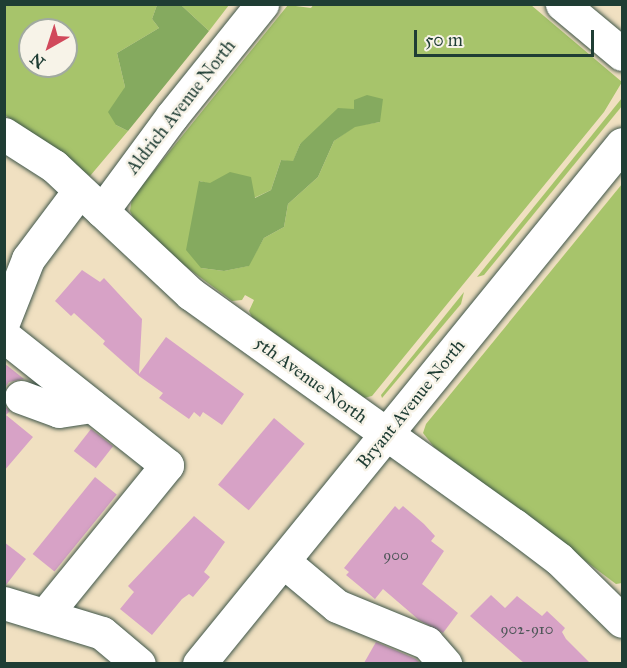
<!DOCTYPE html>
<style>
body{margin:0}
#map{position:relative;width:627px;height:668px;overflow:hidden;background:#f0e0c1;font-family:"IM FELL Great Primer",serif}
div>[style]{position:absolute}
.green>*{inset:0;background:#a7c46b}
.forest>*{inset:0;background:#85aa5f}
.building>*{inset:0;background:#d7a2c6;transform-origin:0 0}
.roads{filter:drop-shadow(0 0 2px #3e5549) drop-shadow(0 0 2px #3e5549)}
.minor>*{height:33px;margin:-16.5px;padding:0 16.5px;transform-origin:16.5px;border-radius:16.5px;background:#fff}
span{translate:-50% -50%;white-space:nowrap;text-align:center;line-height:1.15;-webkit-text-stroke:5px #f7f3e8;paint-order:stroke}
.number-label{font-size:15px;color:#4d5658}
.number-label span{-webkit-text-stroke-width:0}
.street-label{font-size:18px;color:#1f3d34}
.frame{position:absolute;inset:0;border:6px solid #1f3d34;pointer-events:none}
.north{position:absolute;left:18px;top:18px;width:60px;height:60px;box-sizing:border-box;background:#f7f3e8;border:2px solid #a1aaa0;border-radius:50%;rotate:219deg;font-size:16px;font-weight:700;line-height:24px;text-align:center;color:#1f3d34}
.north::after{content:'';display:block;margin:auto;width:21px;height:27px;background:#d1495b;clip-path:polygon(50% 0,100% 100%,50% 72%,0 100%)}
.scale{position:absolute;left:414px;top:30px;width:180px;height:27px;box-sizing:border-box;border:3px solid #1f3d34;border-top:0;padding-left:8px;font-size:18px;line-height:21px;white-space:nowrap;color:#1f3d34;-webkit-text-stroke:4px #f7f3e8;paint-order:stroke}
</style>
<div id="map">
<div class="green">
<i style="clip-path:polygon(evenodd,314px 4px,531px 5px,622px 82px,604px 112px,372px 396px,364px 398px,252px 317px,249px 311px,254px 300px,245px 295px,242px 300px,232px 301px,177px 260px,135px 221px,130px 211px,132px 198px,288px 5px,311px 8px,314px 4px,355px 109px,380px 122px,355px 126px,334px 141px,318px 177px,288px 204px,284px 227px,264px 238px,248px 266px,224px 271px,201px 268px,200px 181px,254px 198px,271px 190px,281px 160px,293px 162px,300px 144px,355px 109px)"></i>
<i style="clip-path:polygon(evenodd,5px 5px,157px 5px,152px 19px,159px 28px,117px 53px,125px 87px,116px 125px,128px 131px,90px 176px,5px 115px,5px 5px,30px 30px,66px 30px,66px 66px,30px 66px,30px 30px)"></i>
<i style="clip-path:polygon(181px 5px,229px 5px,209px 31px)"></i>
<i style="clip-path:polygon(622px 98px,622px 106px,484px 275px,477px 277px)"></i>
<i style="clip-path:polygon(622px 184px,622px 583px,616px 584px,434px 447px,423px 433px,426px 424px)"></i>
<i style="clip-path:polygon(464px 292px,461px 304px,382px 398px,381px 395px)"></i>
</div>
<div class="forest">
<i style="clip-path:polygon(157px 5px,181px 5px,209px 31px,128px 131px,116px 125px,108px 112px,125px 87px,117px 53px,159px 28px,152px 19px)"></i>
<i style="clip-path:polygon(367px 95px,383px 99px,380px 122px,355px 127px,334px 141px,318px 177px,288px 204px,284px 227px,264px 238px,249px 266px,224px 271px,201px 268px,186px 250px,199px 181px,210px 183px,230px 172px,251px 177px,255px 198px,271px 190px,281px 160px,293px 161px,300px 144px,338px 108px,354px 109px,354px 100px)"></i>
</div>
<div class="building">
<i style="clip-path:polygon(82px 270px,100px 282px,104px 278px,142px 319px,139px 374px,166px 337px,244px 394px,222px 425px,203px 412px,200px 417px,194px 412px,189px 419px,159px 398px,163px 393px,139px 376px,103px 344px,105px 341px,74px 313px,71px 316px,55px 301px)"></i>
<i style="clip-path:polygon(4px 363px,24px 379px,9px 382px,4px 389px)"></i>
<i style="clip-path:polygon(4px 405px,10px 411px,6px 415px,33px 437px,4px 471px)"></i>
<i style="left:274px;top:418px;width:40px;height:87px;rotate:40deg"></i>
<i style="left:91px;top:429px;width:28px;height:28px;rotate:38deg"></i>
<i style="left:95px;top:477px;width:28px;height:99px;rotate:39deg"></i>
<i style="clip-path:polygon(395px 506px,399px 510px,403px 506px,424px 524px,435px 536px,431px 541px,444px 551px,422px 584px,458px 613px,443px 633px,419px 620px,383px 589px,375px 599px,346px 575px,349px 572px,344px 568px)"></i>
<i style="clip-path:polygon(194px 516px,225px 542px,204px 572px,210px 577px,193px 597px,189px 594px,182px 599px,152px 635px,120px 609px,134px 592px,128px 586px)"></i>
<i style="clip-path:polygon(4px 542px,26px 559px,6px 585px,4px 585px)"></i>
<i style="clip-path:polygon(491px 595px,505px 608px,517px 596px,542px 616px,547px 611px,565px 628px,562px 632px,566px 639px,590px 663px,524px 663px,470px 616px)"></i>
<i style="clip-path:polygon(376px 642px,416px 659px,420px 663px,364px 663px)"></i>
</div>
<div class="roads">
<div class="minor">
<i style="left:562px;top:4px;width:78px;rotate:39.8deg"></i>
<i style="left:4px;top:134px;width:59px;rotate:32.6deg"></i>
<i style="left:54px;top:166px;width:187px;rotate:43.1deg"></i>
<i style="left:191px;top:294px;width:397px;rotate:35.6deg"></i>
<i style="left:514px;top:525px;width:56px;rotate:37.1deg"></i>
<i style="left:559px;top:559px;width:88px;rotate:44.5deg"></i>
<i style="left:102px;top:211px;width:118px;rotate:-53.6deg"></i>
<i style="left:172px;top:116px;width:144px;rotate:-51.2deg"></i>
<i style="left:4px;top:320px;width:66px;rotate:-68.5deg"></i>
<i style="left:28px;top:259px;width:85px;rotate:-53.1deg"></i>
<i style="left:4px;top:336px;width:208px;rotate:38.4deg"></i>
<i style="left:167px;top:465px;width:193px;rotate:129.1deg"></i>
<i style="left:21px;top:397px;width:40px;rotate:20.2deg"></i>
<i style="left:59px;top:411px;width:33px;rotate:-9deg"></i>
<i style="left:283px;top:561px;width:70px;rotate:39.8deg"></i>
<i style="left:337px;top:606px;width:97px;rotate:22.3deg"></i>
<i style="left:427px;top:643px;width:28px;rotate:49deg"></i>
<i style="left:4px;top:603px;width:102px;rotate:17deg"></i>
<i style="left:102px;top:633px;width:48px;rotate:40deg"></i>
<i style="left:199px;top:664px;width:670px;rotate:-50.87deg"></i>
</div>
</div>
<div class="number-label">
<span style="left:396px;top:556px">900</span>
<span style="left:527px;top:630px">902-910</span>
</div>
<div class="street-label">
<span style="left:181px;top:107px;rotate:-52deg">Aldrich Avenue North</span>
<span style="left:311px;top:380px;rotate:36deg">5th Avenue North</span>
<span style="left:411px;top:404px;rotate:-51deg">Bryant Avenue North</span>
</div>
<div class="frame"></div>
<div class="north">N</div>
<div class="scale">50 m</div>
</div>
